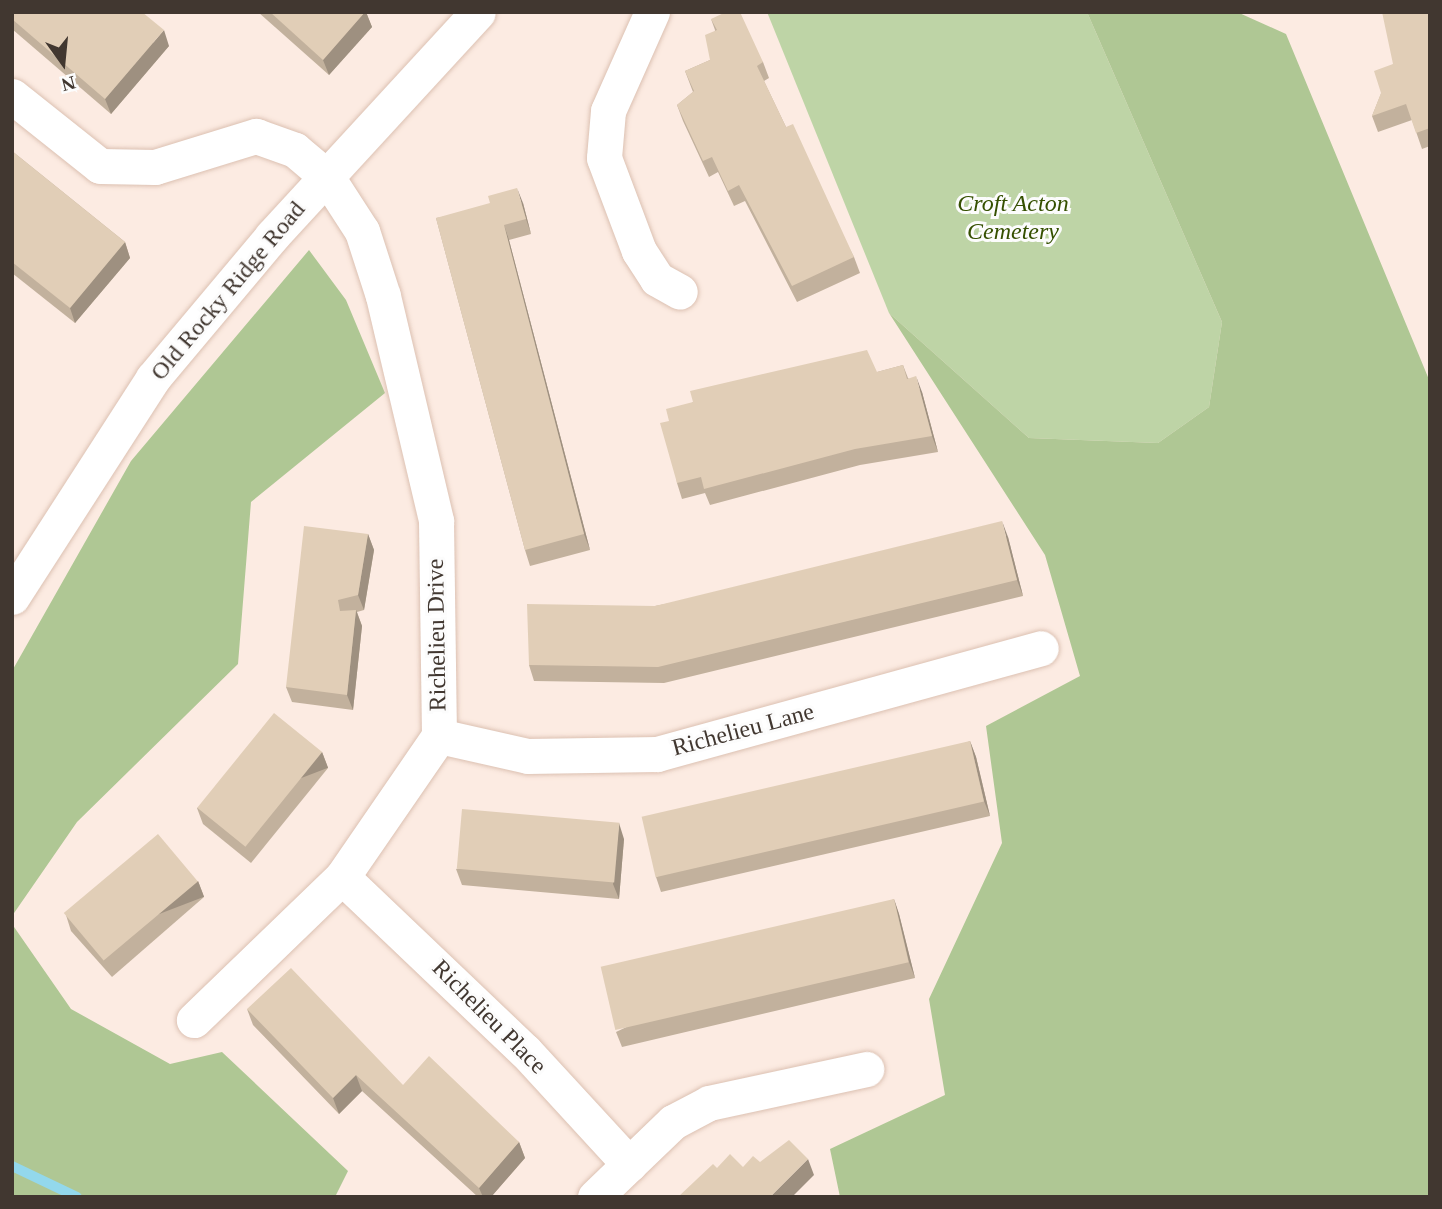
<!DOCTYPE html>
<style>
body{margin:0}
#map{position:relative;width:1442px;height:1209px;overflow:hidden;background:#fcebe2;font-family:"Times New Roman",serif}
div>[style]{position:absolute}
.green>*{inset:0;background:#bed4a6}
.forest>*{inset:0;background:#afc794}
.stream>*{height:10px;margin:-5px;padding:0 5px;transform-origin:5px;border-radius:5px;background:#93d8ec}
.roads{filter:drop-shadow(0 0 2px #dcc1b2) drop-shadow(0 0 2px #dcc1b2)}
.minor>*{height:35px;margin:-17.5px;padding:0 17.5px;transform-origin:17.5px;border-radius:17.5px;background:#fff}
.wall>*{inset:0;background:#c2b19d}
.shaded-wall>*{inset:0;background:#9e9080;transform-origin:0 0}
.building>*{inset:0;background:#e1ceb7;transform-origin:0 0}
span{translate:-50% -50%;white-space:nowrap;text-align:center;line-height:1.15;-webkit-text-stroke:6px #fcfcfc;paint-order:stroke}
.park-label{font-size:24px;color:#355000;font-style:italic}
.street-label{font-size:24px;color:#413730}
.frame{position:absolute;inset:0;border:14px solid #413730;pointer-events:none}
.north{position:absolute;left:28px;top:28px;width:70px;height:70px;-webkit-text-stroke:5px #fcfcfc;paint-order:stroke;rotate:165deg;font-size:19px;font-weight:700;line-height:28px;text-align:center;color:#413730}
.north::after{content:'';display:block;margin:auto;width:24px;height:32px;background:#413730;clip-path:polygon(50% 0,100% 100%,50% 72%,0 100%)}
</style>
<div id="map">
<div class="green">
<i style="clip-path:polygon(767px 12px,1087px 12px,1222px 322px,1209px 407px,1158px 443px,1029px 438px,889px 313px)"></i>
</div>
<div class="forest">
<i style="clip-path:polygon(1087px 12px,1237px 12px,1286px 34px,1430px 382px,1430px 1197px,840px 1197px,830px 1149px,945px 1095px,929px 999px,1002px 843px,986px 726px,1080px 676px,1045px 555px,889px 313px,1029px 438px,1158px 443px,1209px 407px,1222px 322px)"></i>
<i style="clip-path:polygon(309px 250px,346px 300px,385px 393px,251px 502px,238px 664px,77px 822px,12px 916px,12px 671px,131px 461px)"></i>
<i style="clip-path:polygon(12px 924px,71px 1009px,170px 1064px,222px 1052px,348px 1171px,335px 1197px,12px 1197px)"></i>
</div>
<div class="stream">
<i style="left:12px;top:1166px;width:72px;rotate:25.5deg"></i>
</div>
<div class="roads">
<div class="minor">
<i style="left:652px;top:12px;width:108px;rotate:114deg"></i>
<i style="left:608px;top:111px;width:47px;rotate:94.9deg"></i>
<i style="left:604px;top:158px;width:99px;rotate:69.4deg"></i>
<i style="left:639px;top:251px;width:33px;rotate:57deg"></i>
<i style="left:657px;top:279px;width:26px;rotate:29deg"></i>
<i style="left:12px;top:96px;width:112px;rotate:38.5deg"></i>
<i style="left:100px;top:166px;width:55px;rotate:1deg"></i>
<i style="left:155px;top:167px;width:106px;rotate:-17.1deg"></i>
<i style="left:256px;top:136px;width:41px;rotate:19.7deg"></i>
<i style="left:295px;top:150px;width:42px;rotate:40.2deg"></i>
<i style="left:327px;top:177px;width:64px;rotate:57.1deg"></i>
<i style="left:362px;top:231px;width:68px;rotate:72.1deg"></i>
<i style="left:383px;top:296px;width:231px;rotate:76.7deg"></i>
<i style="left:436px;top:521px;width:215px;rotate:89.2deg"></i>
<i style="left:439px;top:736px;width:171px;rotate:124.5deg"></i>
<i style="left:342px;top:877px;width:206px;rotate:136deg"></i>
<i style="left:12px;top:597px;width:260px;rotate:-57.2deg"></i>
<i style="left:153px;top:378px;width:185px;rotate:-50deg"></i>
<i style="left:272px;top:236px;width:304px;rotate:-47.4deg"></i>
<i style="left:439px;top:736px;width:91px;rotate:12.7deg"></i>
<i style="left:528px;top:756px;width:129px;rotate:-0.9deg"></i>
<i style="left:657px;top:754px;width:398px;rotate:-15.4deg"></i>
<i style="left:342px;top:877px;width:253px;rotate:43.6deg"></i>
<i style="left:525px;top:1051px;width:154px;rotate:47.4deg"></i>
<i style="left:595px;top:1197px;width:108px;rotate:-43.9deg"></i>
<i style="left:673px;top:1122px;width:41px;rotate:-27.8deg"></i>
<i style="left:709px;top:1103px;width:161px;rotate:-12.2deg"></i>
</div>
</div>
<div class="wall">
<i style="clip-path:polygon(12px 12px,169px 46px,111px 114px,12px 29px)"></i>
<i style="clip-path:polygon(258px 12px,366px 12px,372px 27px,329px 75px)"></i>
<i style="clip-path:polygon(1430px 12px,1430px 146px,1422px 149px,1412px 120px,1378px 132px,1372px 116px,1393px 64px)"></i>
<i style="clip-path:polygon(711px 19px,763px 62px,769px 78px,764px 81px,786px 127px,854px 257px,860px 273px,797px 302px,745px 201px,734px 206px,718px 172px,709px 177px,683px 121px,677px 105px,693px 92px,685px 71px,710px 60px,715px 30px)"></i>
<i style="clip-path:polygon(12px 151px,125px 242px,130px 258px,75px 323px,12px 273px)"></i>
<i style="clip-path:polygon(523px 203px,531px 234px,509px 240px,590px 550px,530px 566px,525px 550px,436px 218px)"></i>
<i style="clip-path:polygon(903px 365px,908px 378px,922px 392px,938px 452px,860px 465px,710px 505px,705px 493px,682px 499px,677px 483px,669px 421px,693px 402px,877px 372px)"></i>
<i style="clip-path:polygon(368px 534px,374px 550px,364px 610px,357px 612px,362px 626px,353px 710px,292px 702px,286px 687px)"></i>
<i style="clip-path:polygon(1008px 537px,1023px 596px,664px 683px,534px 681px,529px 665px,655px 606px)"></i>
<i style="clip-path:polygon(970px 741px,976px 757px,990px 816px,661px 892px,656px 877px)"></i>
<i style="clip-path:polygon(322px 752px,328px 768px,251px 863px,203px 824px,197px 808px)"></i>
<i style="clip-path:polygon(624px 839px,619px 899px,462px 885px,456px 869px)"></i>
<i style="clip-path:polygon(198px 881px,204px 897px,112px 977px,71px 931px,66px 915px)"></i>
<i style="clip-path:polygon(894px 899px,899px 914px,915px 978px,622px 1047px,616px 1032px)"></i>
<i style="clip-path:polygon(247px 1009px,519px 1142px,525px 1158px,491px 1197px,478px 1197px,362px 1091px,339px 1114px,253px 1025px)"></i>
</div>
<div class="shaded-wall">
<i style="clip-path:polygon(365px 12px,366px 12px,372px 27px,329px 75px,323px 60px)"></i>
<i style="clip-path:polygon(164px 30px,169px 46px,111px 114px,105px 99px)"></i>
<i style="clip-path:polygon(517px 188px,523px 203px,531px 234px,526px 219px)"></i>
<i style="clip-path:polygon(504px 225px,509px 240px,590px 550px,584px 534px)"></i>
<i style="clip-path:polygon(125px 242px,130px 258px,75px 323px,70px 308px)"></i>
<i style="clip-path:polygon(916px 376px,922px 392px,938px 452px,932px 436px)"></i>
<i style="clip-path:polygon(1002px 521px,1008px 537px,1023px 596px,1017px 580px)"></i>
<i style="clip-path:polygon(368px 534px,374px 550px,364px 610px,358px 595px)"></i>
<i style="clip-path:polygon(356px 610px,362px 626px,353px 710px,347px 695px)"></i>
<i style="clip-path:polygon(970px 741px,976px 757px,990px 816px,984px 801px)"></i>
<i style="left:322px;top:752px;width:17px;height:122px;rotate:69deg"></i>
<i style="clip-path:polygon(619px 823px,624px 839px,619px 899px,613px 884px)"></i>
<i style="left:198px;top:881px;width:17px;height:122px;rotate:69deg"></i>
<i style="clip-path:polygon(894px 899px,899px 914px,915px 978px,909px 962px)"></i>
<i style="clip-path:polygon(356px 1075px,362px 1091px,339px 1114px,333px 1098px)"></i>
<i style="clip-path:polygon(519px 1142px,525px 1158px,491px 1197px,483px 1197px,479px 1188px)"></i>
<i style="clip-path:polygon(808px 1159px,814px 1175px,792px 1197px,770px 1197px)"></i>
</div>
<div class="building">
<i style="clip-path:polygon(12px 12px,142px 12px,164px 30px,105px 99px,12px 19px)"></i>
<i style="clip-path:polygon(270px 12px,365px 12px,323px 60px)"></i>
<i style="clip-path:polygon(726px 12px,740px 12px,763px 62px,757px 66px,786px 127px,793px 124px,854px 257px,792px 286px,739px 185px,728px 191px,712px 157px,703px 161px,677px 105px,694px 91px,685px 71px,710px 60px,705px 35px,717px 30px,711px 19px)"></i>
<i style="clip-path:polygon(1382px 12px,1430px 12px,1430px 128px,1416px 133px,1406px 104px,1372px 116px,1381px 93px,1374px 71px,1393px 64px)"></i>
<i style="clip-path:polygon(12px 151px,125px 242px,70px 308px,12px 262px)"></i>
<i style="clip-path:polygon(517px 188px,526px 219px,504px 225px,584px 534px,525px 550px,436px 218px,490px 203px,488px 196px)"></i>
<i style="clip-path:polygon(867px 350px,877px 372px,903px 365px,907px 379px,916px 376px,932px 436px,855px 449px,704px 489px,701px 477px,677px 483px,660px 423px,669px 421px,666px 409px,693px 402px,690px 391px)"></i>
<i style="clip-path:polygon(1002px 521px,1017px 580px,658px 667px,529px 665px,527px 604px,655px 606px)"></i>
<i style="clip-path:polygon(304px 526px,368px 534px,358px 595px,338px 600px,340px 611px,356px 610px,347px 695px,286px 687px)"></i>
<i style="left:274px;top:713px;width:62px;height:122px;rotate:39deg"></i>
<i style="left:970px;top:741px;width:62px;height:337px;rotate:77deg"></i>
<i style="left:462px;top:809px;width:158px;height:60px;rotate:5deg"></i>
<i style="left:158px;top:834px;width:62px;height:123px;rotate:50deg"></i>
<i style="left:894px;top:899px;width:65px;height:301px;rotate:77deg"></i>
<i style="clip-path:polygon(291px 968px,403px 1085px,429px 1056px,519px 1142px,479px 1188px,356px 1075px,333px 1098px,247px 1009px)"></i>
<i style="clip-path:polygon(789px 1140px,808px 1159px,770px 1197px,678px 1197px,713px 1164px,717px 1168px,730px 1154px,743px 1167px,753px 1156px,760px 1162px)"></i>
</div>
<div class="park-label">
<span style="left:1013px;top:218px">Croft Acton<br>Cemetery</span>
</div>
<div class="street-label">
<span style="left:228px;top:291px;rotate:-50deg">Old Rocky Ridge Road</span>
<span style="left:437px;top:635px;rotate:-91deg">Richelieu Drive</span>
<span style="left:743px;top:730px;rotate:-15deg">Richelieu Lane</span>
<span style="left:489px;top:1017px;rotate:45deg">Richelieu Place</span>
</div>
<div class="frame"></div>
<div class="north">N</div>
</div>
